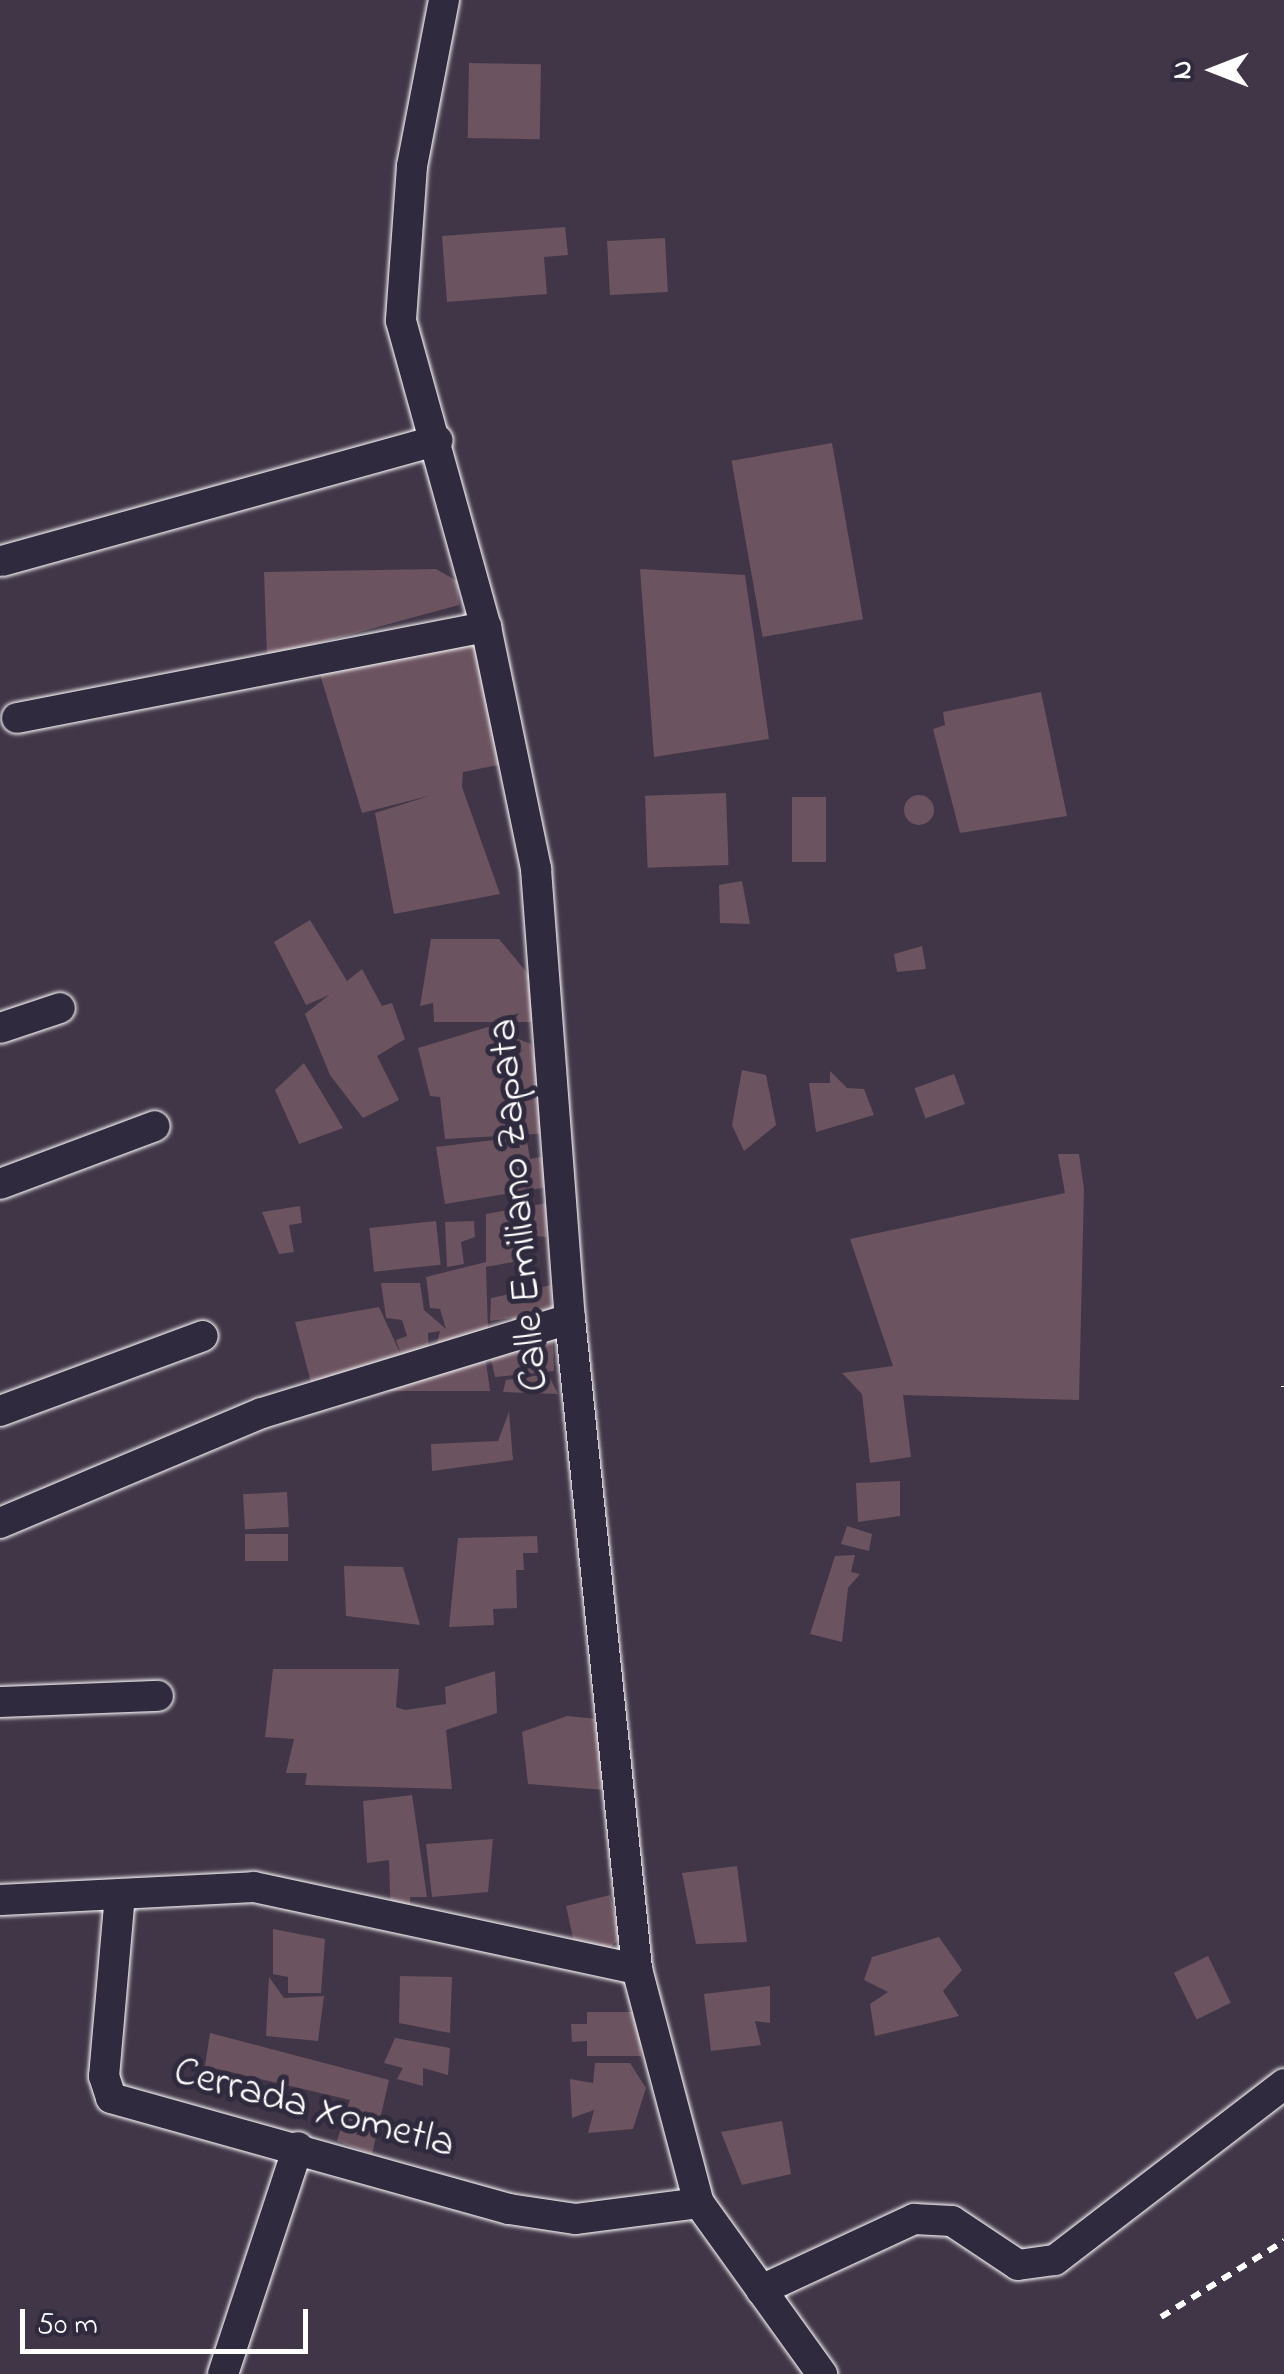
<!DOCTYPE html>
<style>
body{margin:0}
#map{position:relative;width:1284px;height:2374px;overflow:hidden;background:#413647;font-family:"Indie Flower",sans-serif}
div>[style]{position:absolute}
.building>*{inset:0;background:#6b535f;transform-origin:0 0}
.round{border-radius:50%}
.path>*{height:6px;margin-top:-3px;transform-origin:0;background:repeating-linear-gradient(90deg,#fff 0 10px,transparent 0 18px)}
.roads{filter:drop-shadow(0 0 2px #fff) drop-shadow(0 0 2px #fff)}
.street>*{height:30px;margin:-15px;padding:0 15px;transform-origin:15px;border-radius:15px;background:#2f2a3d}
span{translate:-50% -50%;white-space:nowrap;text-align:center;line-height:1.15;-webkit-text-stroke:10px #2f2a3d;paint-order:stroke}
.street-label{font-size:42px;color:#fff}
.north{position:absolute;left:1164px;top:20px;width:100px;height:100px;-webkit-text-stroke:8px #2f2a3d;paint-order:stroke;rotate:270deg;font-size:28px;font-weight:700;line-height:40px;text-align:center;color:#fff}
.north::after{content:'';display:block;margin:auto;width:35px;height:45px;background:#fff;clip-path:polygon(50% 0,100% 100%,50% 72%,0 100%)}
.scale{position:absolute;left:20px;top:2309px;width:288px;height:45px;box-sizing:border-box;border:5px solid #fff;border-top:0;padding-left:12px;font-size:30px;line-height:35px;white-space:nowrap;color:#fff;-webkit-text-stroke:8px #2f2a3d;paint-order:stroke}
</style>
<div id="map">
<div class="building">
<i style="left:469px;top:63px;width:72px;height:75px;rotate:1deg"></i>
<i style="clip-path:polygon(565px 227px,568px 255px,544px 257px,547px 294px,447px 302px,442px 236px)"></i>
<i style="left:665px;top:238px;width:54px;height:58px;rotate:87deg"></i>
<i style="left:832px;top:443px;width:179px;height:102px;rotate:80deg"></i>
<i style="clip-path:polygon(436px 569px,457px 581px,459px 605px,267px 657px,264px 572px)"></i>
<i style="clip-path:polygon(640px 569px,745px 575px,769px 739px,654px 757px)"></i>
<i style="clip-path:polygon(483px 634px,508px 763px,463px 772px,462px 787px,500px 894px,394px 914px,375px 813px,432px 795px,362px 813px,320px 674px)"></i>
<i style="clip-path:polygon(1041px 692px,1067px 816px,960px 833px,933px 729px,945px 725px,943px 712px)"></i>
<i style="left:726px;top:793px;width:72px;height:81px;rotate:88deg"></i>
<i class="round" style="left:904px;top:795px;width:30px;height:30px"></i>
<i style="left:792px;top:797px;width:34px;height:65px"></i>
<i style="clip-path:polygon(742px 881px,750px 924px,720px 923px,719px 885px)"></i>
<i style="clip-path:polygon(310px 920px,347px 981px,362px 969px,382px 1006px,392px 1003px,405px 1039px,377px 1056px,399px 1100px,363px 1118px,330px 1075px,305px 1014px,329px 995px,306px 1005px,274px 942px)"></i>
<i style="clip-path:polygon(431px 939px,499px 939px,533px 980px,538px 1022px,434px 1022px,433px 1003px,420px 1006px)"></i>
<i style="clip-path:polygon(922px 946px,926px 969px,897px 972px,894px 954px)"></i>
<i style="clip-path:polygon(488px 1027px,531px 1044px,556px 1133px,445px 1139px,440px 1097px,430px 1096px,418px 1048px)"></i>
<i style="clip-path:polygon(304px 1063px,343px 1128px,299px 1144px,275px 1090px)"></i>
<i style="clip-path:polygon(742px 1070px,766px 1075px,776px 1125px,744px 1151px,732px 1125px)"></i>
<i style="clip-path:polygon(830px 1071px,847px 1088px,864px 1089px,874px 1115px,816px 1132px,809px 1083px,830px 1083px)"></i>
<i style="left:954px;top:1074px;width:32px;height:42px;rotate:70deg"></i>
<i style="clip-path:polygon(526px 1136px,530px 1159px,545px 1156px,548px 1187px,445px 1204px,436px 1147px)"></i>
<i style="clip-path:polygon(1058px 1154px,1079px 1154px,1084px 1189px,1079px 1400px,903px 1395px,911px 1457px,870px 1463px,862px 1394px,842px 1373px,893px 1366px,850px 1239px,1065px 1193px)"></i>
<i style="clip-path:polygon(547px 1203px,546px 1237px,535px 1236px,513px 1262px,486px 1267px,488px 1331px,436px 1348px,440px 1331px,428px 1333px,429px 1350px,362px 1373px,357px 1353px,362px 1373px,313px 1390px,295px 1322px,379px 1307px,401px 1355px,396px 1340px,407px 1336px,402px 1320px,386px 1318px,381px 1283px,420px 1283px,424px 1310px,446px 1329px,440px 1309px,430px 1308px,426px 1277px,486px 1262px,486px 1214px)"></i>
<i style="clip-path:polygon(300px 1206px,302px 1223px,289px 1225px,294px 1252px,279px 1254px,262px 1212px)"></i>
<i style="left:436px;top:1221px;width:44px;height:67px;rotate:84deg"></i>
<i style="clip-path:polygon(474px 1221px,475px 1237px,461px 1242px,464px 1264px,447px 1267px,445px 1222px)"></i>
<i style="clip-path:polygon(551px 1285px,554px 1371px,495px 1377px,490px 1355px,527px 1339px,534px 1349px,528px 1330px,514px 1334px,512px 1318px,490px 1321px,491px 1298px)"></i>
<i style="clip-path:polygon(484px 1348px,490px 1391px,352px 1391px)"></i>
<i style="clip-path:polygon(548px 1374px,558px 1394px,503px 1392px,506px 1380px)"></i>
<i style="clip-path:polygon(509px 1412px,513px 1460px,432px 1471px,431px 1444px,498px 1441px)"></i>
<i style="clip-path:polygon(900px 1481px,900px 1516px,858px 1522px,856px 1483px)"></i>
<i style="left:287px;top:1492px;width:35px;height:44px;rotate:87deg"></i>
<i style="clip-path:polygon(847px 1526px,872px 1534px,869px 1551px,841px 1544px)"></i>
<i style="left:288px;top:1534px;width:27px;height:43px;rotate:90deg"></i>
<i style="clip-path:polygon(537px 1536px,538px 1553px,523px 1553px,524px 1570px,516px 1570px,517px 1608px,493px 1609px,494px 1625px,449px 1627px,458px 1538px)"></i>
<i style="clip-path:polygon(855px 1555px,851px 1572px,860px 1574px,848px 1588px,842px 1642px,810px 1634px,835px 1556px)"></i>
<i style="clip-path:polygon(344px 1566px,403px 1567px,420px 1625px,346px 1616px)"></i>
<i style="clip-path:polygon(273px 1669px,399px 1669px,396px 1707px,405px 1710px,446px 1704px,445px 1687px,495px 1671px,497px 1713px,446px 1730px,452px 1789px,305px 1785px,307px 1773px,286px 1773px,294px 1739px,265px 1737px)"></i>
<i style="clip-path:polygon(567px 1716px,598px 1719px,606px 1790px,528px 1784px,522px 1732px)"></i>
<i style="clip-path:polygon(412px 1795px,427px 1897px,410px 1897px,410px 1926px,391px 1924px,389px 1860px,367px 1863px,363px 1801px)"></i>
<i style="clip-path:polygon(493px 1839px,488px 1892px,432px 1897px,426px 1844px)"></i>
<i style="clip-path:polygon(737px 1866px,747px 1942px,696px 1944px,682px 1873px)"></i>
<i style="clip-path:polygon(610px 1895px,620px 1938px,607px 1951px,575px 1947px,566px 1906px)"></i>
<i style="clip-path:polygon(273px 1929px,325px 1939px,321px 1993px,288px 1993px,288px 1977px,273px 1974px)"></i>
<i style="clip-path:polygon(939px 1937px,962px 1970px,943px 1991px,959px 2016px,875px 2036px,870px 2004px,888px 1992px,864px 1980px,872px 1957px)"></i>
<i style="left:1208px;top:1956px;width:52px;height:38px;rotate:64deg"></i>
<i style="clip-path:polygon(400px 1976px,452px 1977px,450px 2033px,399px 2023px)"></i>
<i style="clip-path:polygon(269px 1977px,284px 1998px,324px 1996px,318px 2041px,266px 2036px)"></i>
<i style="clip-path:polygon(770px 1986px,770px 2023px,755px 2021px,761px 2045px,711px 2051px,704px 1994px)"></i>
<i style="clip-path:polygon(587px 2012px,640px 2012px,641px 2056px,587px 2056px,587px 2041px,572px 2042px,571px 2024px,587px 2024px)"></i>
<i style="clip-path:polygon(210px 2033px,389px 2080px,372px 2154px,337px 2141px,350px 2100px,205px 2066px)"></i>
<i style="clip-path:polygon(395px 2038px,450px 2048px,448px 2075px,423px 2068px,423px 2086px,397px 2079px,403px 2068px,384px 2063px)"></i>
<i style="clip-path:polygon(595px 2063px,630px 2063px,646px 2088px,633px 2129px,588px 2133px,594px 2110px,572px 2118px,570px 2079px,593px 2083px)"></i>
<i style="clip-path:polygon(782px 2121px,791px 2174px,742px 2185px,721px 2132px)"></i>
</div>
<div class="path">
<i style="left:1284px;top:1386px;width:1px;rotate:90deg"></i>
<i style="left:1161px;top:2317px;width:145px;rotate:-31.7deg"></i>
</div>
<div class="roads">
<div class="street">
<i style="left:444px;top:0;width:169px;rotate:100.9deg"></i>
<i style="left:412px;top:166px;width:155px;rotate:94.1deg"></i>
<i style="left:401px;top:321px;width:318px;rotate:74.5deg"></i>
<i style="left:486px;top:627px;width:247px;rotate:78.3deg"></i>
<i style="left:536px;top:869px;width:451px;rotate:85.7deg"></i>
<i style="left:570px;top:1319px;width:653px;rotate:84.11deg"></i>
<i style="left:637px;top:1969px;width:242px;rotate:75.2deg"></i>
<i style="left:699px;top:2203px;width:211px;rotate:54.3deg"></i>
<i style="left:2px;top:561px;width:452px;rotate:-15.5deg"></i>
<i style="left:17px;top:718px;width:478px;rotate:-11deg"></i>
<i style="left:0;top:1028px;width:63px;rotate:-18.4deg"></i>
<i style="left:0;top:1184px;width:165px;rotate:-20.5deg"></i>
<i style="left:0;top:1411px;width:216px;rotate:-20.3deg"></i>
<i style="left:0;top:1523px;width:284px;rotate:-22.8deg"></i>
<i style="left:262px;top:1413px;width:322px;rotate:-17deg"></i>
<i style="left:0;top:1702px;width:158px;rotate:-2.2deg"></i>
<i style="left:120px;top:1894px;width:183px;rotate:95deg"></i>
<i style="left:104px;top:2076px;width:23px;rotate:72deg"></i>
<i style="left:111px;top:2098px;width:413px;rotate:15.6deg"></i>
<i style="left:509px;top:2209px;width:68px;rotate:8.5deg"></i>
<i style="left:576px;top:2219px;width:124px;rotate:-7.4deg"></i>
<i style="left:0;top:1900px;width:254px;rotate:-2.9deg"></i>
<i style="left:254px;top:1887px;width:392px;rotate:12.1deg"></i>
<i style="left:761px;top:2290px;width:169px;rotate:-24.9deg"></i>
<i style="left:914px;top:2219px;width:38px;rotate:3deg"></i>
<i style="left:952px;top:2221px;width:79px;rotate:33.7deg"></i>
<i style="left:1018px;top:2265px;width:37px;rotate:-8deg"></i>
<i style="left:1055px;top:2260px;width:289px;rotate:-37.5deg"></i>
<i style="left:223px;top:2374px;width:239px;rotate:-71.7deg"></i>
</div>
</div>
<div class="street-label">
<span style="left:520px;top:1205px;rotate:-95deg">Calle Emiliano Zapata</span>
<span style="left:314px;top:2109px;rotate:15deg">Cerrada Xometla</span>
</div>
<div class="north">N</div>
<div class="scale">50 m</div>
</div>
